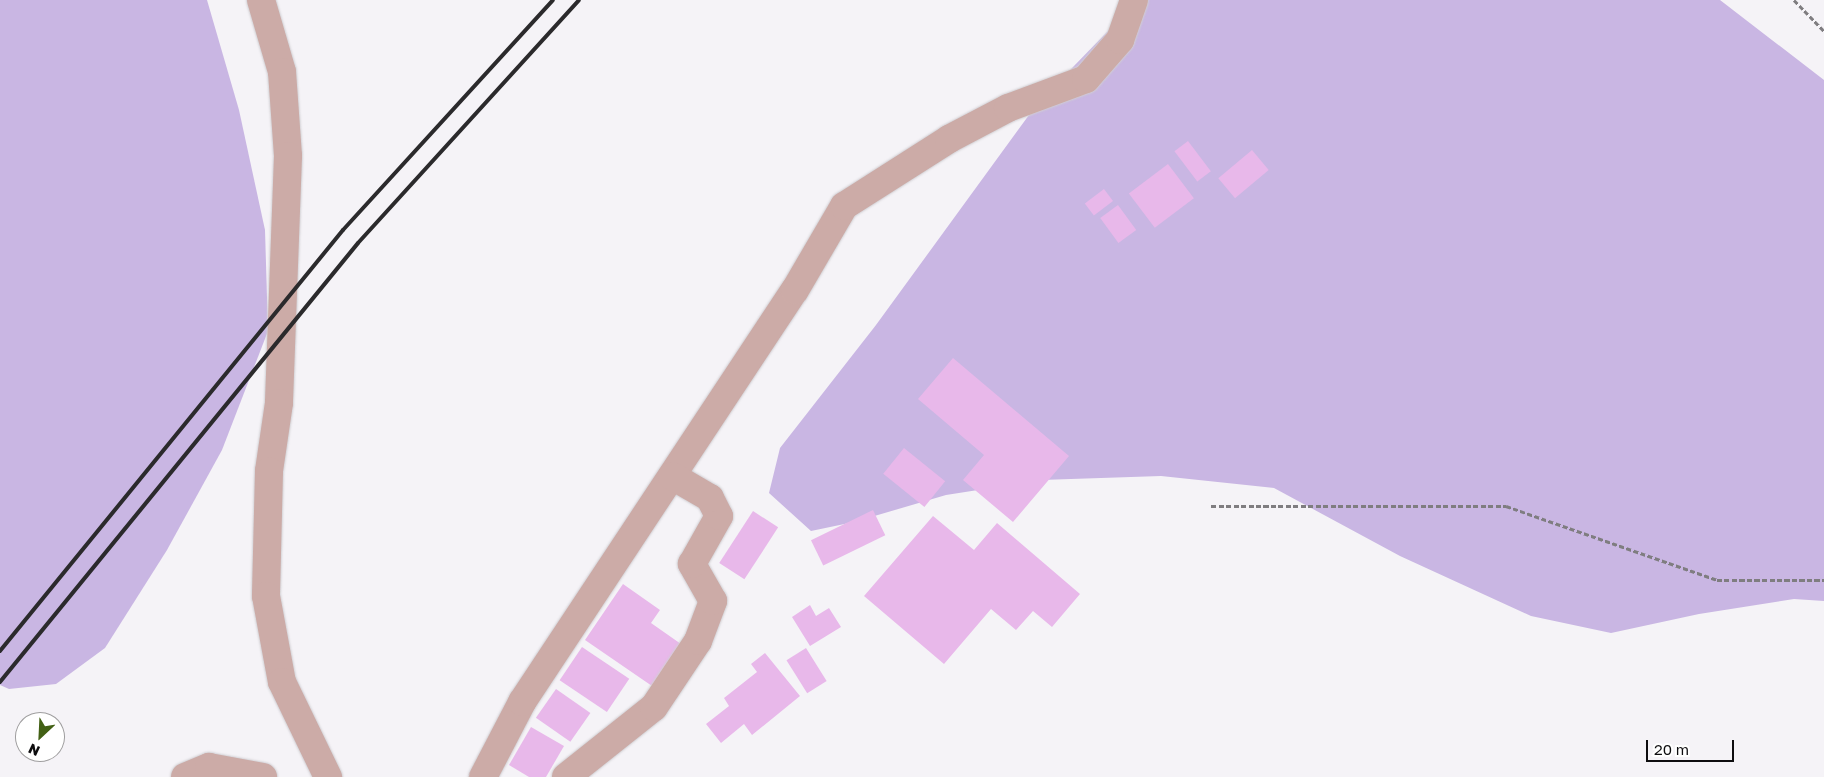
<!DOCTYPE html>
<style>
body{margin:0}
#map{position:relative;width:1824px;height:777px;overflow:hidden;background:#f5f3f7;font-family:"Golos Text",sans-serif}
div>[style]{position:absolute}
.green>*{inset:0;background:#c9b6e3}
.building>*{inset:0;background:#e8b8ea;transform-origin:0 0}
.path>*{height:3px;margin-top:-1.5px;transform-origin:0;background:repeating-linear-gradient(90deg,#7f7d80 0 5px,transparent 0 7.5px)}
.roads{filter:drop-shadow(0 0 1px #d0ced2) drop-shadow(0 0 1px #d0ced2)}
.minor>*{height:28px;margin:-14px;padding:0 14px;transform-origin:14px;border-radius:14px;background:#ccaba7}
.rail>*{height:4px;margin:-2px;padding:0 2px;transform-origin:2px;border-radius:2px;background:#2b2a2c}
span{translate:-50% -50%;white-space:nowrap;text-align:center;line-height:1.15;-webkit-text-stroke:4.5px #fff;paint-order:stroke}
.north{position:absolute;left:15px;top:712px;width:50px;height:50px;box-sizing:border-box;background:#fff;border:1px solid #9f9e9f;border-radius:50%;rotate:205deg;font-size:14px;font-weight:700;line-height:20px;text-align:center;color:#0e0d0f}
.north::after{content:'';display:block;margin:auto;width:18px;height:22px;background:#426014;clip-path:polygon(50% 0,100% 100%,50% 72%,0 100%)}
.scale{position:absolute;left:1646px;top:740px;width:88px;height:22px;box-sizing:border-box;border:2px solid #0e0d0f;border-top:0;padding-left:6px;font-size:15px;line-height:18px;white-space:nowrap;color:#0e0d0f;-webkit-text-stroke:4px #fff;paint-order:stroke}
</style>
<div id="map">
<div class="green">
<i style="clip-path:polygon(0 0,207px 0,239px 110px,265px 230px,268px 331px,222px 450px,167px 550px,105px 648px,56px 684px,9px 689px,0 685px)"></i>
<i style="clip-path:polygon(1133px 0,1720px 0,1824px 80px,1824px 601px,1794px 599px,1699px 614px,1611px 633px,1531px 616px,1400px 556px,1274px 488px,1161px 476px,1041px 480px,946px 495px,854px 522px,811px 531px,769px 493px,780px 448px,876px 325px,1037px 104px,1110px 29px)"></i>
</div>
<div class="building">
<i style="left:1188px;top:141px;width:38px;height:17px;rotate:53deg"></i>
<i style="left:1252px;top:150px;width:26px;height:44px;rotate:50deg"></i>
<i style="left:1168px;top:164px;width:43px;height:49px;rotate:53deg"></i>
<i style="left:1104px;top:189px;width:15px;height:24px;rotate:53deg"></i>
<i style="left:1118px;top:205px;width:31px;height:22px;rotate:54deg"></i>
<i style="clip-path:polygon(953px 358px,1069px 456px,1013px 522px,963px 480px,984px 455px,918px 399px)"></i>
<i style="left:904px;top:448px;width:53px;height:33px;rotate:39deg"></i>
<i style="left:873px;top:510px;width:28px;height:69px;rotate:64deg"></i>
<i style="left:753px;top:511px;width:30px;height:62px;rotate:33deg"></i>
<i style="clip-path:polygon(933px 516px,974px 550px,997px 523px,1080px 594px,1052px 627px,1033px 611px,1016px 630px,991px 609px,944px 664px,864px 596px)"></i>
<i style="clip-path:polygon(623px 584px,660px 610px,651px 623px,681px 644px,652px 686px,585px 640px)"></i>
<i style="clip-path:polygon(810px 605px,816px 616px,829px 608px,841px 627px,810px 646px,792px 617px)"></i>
<i style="left:582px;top:647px;width:57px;height:40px;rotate:34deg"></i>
<i style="left:806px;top:648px;width:39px;height:23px;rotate:58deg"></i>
<i style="clip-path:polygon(765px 653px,800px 696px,752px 735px,744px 724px,721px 743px,706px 724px,729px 706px,724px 698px,757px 672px,751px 664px)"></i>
<i style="left:556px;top:689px;width:42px;height:35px;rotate:35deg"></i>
<i style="clip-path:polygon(531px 727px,564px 746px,546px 777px,529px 777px,509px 765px)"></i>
</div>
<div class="path">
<i style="left:1794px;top:0;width:43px;rotate:45.9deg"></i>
<i style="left:1211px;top:506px;width:295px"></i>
<i style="left:1506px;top:506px;width:224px;rotate:19.3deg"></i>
<i style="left:1717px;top:580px;width:107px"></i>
</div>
<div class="roads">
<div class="minor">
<i style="left:261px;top:0;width:75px;rotate:73.7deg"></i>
<i style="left:282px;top:72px;width:84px;rotate:85.9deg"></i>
<i style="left:288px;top:156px;width:247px;rotate:92.1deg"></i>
<i style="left:279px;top:403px;width:69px;rotate:98.4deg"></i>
<i style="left:269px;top:471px;width:125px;rotate:91.4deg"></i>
<i style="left:266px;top:596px;width:87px;rotate:79.5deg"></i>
<i style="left:282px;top:682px;width:106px;rotate:64.2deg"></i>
<i style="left:185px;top:777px;width:26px;rotate:-23deg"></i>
<i style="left:209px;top:767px;width:55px;rotate:10.5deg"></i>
<i style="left:483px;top:777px;width:85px;rotate:-62.5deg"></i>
<i style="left:522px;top:702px;width:494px;rotate:-56.5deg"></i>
<i style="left:795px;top:290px;width:97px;rotate:-59.7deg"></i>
<i style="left:844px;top:206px;width:125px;rotate:-32.5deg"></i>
<i style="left:949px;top:139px;width:67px;rotate:-27.7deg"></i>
<i style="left:1008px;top:108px;width:83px;rotate:-20.4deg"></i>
<i style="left:1086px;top:79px;width:52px;rotate:-48.9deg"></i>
<i style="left:1120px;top:40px;width:42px;rotate:-70.7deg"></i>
<i style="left:566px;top:777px;width:112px;rotate:-38.5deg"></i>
<i style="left:654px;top:707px;width:79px;rotate:-56.3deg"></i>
<i style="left:698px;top:641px;width:43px;rotate:-69.4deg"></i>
<i style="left:713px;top:601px;width:43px;rotate:-119.6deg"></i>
<i style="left:692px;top:564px;width:55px;rotate:-60.6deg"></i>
<i style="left:719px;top:516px;width:20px;rotate:-117deg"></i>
<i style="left:710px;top:498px;width:44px;rotate:-149.9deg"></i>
</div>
</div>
<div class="rail">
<i style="left:0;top:651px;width:543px;rotate:-50.83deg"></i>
<i style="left:343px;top:230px;width:311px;rotate:-47.6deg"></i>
<i style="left:0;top:682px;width:566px;rotate:-50.8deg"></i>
<i style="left:358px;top:243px;width:328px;rotate:-47.7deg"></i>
</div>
<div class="north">N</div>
<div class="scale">20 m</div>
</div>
